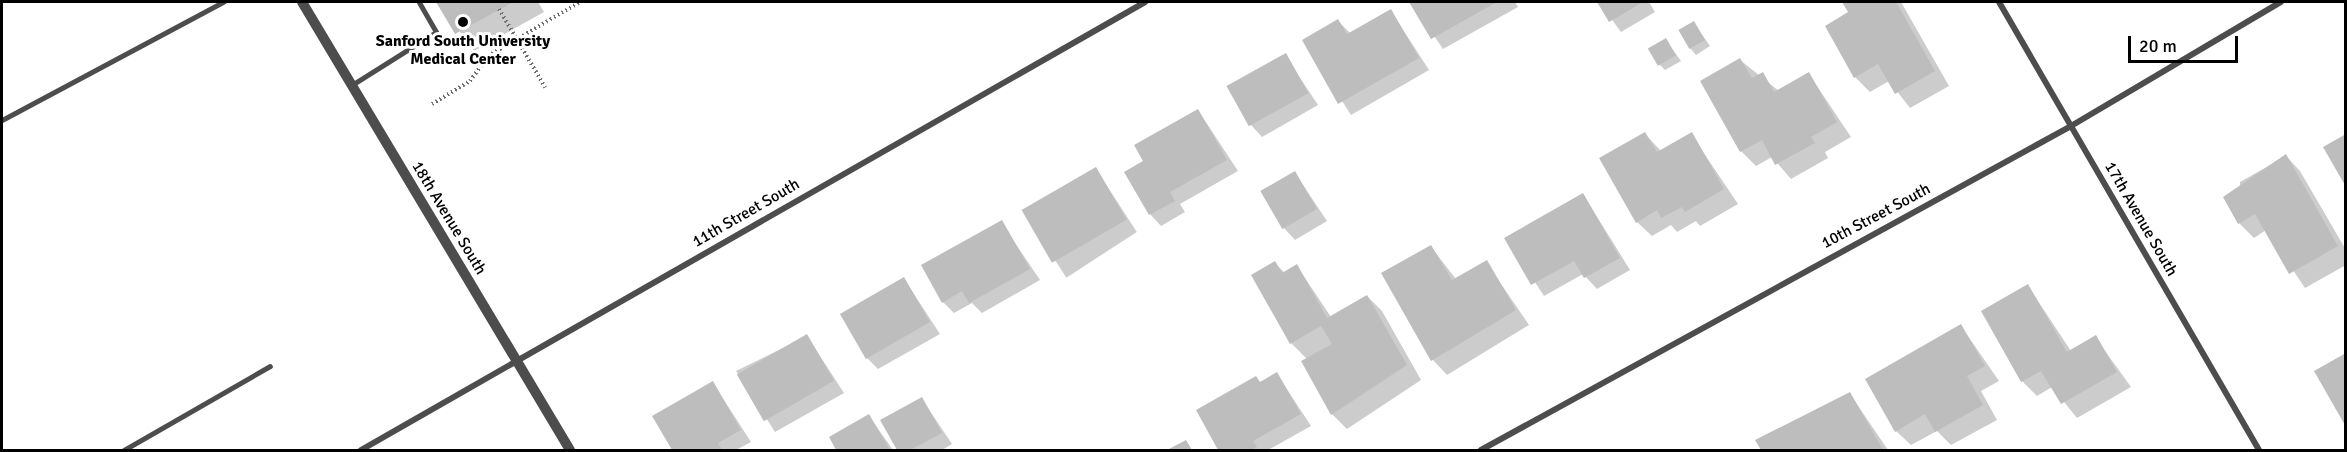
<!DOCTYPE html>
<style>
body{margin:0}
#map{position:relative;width:2347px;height:452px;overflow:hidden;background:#fff;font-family:Signika,sans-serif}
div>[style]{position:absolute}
.shadow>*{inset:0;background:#0003;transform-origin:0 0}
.building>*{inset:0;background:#bdbdbd;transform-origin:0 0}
.path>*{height:4px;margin-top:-2px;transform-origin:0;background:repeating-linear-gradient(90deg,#6f6f6f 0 1.5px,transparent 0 4.5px)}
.service>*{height:4.5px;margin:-2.25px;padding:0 2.25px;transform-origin:2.25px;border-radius:2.25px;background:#4d4d4d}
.minor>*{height:6px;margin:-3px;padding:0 3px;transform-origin:3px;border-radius:3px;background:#4d4d4d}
.tertiary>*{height:10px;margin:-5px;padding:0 5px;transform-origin:5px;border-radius:5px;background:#4d4d4d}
.dots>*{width:16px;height:16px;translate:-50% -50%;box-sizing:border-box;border:3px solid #fff;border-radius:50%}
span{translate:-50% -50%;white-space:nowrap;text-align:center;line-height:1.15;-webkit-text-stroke:6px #fff;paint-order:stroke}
.poi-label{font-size:16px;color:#000;font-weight:700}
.street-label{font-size:16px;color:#000}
.frame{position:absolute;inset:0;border:3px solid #000;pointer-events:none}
.scale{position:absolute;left:2128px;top:36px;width:110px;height:27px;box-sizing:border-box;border:3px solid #000;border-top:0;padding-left:8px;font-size:18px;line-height:21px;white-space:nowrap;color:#000;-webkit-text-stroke:4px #fff;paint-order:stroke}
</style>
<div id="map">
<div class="shadow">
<i style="clip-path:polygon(438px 2px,538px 2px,544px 12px,474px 51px)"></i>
<i style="clip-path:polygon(1411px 2px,1515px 2px,1518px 7px,1443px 49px)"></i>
<i style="clip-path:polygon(1599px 2px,1649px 2px,1655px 12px,1621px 32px)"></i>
<i style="clip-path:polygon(1844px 2px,1901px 2px,1949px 86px,1910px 108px,1889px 81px,1870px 92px,1855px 77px,1851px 13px)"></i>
<i style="clip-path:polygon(1391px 11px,1429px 70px,1351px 115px,1304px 41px,1338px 21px,1351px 34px)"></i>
<i style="clip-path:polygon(1694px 23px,1710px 46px,1696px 55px,1690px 48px)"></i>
<i style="clip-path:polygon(1665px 39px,1681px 61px,1665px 70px,1659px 64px)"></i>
<i style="clip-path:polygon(1285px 55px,1318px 105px,1262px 137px,1251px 125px)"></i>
<i style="clip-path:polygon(1740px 60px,1779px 91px,1809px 74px,1851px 137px,1825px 152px,1828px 158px,1791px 179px,1772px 157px,1756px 166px,1741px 151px,1702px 82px)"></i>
<i style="clip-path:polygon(1198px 110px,1238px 171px,1180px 204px,1185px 212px,1161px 226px,1150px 214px)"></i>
<i style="clip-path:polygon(1645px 134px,1661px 151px,1691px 134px,1738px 204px,1700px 226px,1696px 221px,1677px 232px,1671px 225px,1652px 236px,1637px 222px)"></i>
<i style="clip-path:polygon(2286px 156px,2300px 171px,2346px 250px,2346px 265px,2305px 288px,2266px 230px,2254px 238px,2239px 223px,2240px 182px)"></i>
<i style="left:1096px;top:169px;width:75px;height:84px;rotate:57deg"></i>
<i style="clip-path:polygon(1295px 173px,1327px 221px,1295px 240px,1284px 228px)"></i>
<i style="clip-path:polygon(1583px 194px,1630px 270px,1597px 289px,1583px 274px,1544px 296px,1506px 238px)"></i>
<i style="clip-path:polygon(1001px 222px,1040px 280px,982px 313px,972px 303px,954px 313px,943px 302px)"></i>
<i style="clip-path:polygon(1431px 247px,1456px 279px,1486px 262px,1529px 325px,1447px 375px,1433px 360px)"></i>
<i style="clip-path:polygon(1275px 263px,1285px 273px,1297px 266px,1331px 317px,1367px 296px,1382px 311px,1421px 380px,1347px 429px,1332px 414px,1303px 362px,1307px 359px,1291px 343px,1253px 276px)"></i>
<i style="clip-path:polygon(904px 279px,940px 334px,878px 369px,867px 358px)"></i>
<i style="clip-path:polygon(2028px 286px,2071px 351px,2095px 337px,2131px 387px,2077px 418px,2052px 387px,2037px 396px,2022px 381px)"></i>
<i style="clip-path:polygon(1961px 326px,1999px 381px,1981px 391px,1997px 420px,1951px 445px,1937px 431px,1911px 445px,1896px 431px)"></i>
<i style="clip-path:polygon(807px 336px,844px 393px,775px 432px,736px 371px)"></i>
<i style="clip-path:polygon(1277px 374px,1311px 426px,1268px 450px,1220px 450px,1198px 411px,1256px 378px,1261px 383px)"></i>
<i style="clip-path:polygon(713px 383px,751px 442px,736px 450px,673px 450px,654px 417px)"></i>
<i style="clip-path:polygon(1850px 394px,1888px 450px,1763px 450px,1757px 440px)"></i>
<i style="clip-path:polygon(922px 399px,952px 444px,942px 450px,899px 450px,882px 421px)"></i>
<i style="clip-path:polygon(869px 416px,893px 450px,838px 450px,831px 438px)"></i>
</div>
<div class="building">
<i style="clip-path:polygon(436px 2px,513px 2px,455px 34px)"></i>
<i style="clip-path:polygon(1409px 2px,1497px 2px,1431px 39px)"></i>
<i style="clip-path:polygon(1597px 2px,1643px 2px,1609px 22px)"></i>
<i style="clip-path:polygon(1842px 2px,1896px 2px,1935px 71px,1895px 94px,1878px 64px,1854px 78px,1825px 26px,1848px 12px)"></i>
<i style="clip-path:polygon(1391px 9px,1419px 58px,1338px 104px,1302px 40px,1338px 19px,1347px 34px)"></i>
<i style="left:1694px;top:21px;width:22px;height:18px;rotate:60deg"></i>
<i style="left:1666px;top:38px;width:20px;height:21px;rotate:60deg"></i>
<i style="left:1286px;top:53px;width:46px;height:68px;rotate:61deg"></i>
<i style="clip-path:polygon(1740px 58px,1752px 78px,1763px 72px,1774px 92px,1809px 72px,1837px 122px,1811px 137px,1815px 143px,1775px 165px,1762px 140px,1740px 152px,1700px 81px)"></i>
<i style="clip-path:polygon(1198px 109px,1227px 160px,1170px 192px,1175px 201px,1149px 215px,1124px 172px,1143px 161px,1134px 145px)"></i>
<i style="clip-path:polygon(1645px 132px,1657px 152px,1692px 132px,1724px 189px,1685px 212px,1682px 207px,1661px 218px,1657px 210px,1636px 223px,1599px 158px)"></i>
<i style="clip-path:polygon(2346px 134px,2346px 187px,2323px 147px)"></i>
<i style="clip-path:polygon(2286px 154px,2338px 246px,2289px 274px,2255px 214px,2238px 224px,2223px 197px)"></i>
<i style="left:1096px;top:167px;width:61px;height:86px;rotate:60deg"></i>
<i style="left:1295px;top:171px;width:44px;height:40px;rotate:60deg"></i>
<i style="clip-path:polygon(1583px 193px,1620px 258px,1584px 278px,1574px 261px,1531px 285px,1504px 238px)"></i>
<i style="clip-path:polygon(1002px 220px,1030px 269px,969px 303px,962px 291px,942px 303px,921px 265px)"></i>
<i style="clip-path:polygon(1431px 245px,1452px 280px,1487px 260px,1516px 310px,1431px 361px,1381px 273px)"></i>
<i style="clip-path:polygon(1275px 261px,1282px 273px,1297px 264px,1327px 318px,1367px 295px,1407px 365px,1331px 415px,1301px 361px,1332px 344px,1321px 326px,1290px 344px,1251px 275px)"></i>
<i style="left:904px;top:277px;width:52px;height:74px;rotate:60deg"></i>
<i style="clip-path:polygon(2028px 284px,2067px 352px,2096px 335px,2117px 372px,2061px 404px,2041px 371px,2021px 382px,1981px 311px)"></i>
<i style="clip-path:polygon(1961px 324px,1985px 366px,1967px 376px,1983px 405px,1935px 432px,1925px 414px,1895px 432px,1865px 379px)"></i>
<i style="left:807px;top:334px;width:54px;height:81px;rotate:60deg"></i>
<i style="clip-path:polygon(2346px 353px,2346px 427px,2314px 371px)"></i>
<i style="clip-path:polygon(1277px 372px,1301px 414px,1253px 441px,1257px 447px,1252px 450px,1218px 450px,1196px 410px,1256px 376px,1260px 382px)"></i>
<i style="clip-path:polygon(713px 381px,741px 430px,718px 443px,722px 450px,672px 450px,652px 416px)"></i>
<i style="clip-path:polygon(1850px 392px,1883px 450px,1761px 450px,1755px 440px)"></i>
<i style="clip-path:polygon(922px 397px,942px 433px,910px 450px,897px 450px,880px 420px)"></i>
<i style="clip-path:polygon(869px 414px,890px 450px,836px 450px,829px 437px)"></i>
<i style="clip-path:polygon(1186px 440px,1192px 450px,1167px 450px)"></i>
</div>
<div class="path">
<i style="left:499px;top:9px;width:91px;rotate:59.5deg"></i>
<i style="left:432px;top:104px;width:44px;rotate:-31.2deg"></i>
<i style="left:470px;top:81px;width:31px;rotate:-54deg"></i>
<i style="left:488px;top:56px;width:107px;rotate:-30.4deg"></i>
</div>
<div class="service">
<i style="left:352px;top:85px;width:99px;rotate:-32.2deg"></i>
<i style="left:436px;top:32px;width:34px;rotate:-120deg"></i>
<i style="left:2px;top:120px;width:251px;rotate:-28.1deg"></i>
<i style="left:124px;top:450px;width:168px;rotate:-29.9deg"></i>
</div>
<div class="minor">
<i style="left:1999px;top:2px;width:518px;rotate:59.87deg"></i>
<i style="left:361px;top:450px;width:903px;rotate:-29.74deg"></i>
<i style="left:1481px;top:450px;width:673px;rotate:-28.77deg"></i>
<i style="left:2071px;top:126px;width:244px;rotate:-30.6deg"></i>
</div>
<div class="tertiary">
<i style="left:302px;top:2px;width:522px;rotate:59.11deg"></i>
</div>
<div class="dots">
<i style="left:463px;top:22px;background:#000"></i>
</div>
<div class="poi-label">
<span style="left:463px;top:50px">Sanford South University<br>Medical Center</span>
</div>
<div class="street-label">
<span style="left:746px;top:213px;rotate:-30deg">11th Street South</span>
<span style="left:1876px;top:216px;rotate:-28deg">10th Street South</span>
<span style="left:449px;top:218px;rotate:59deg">18th Avenue South</span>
<span style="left:2141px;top:219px;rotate:60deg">17th Avenue South</span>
</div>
<div class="frame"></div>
<div class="scale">20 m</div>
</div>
